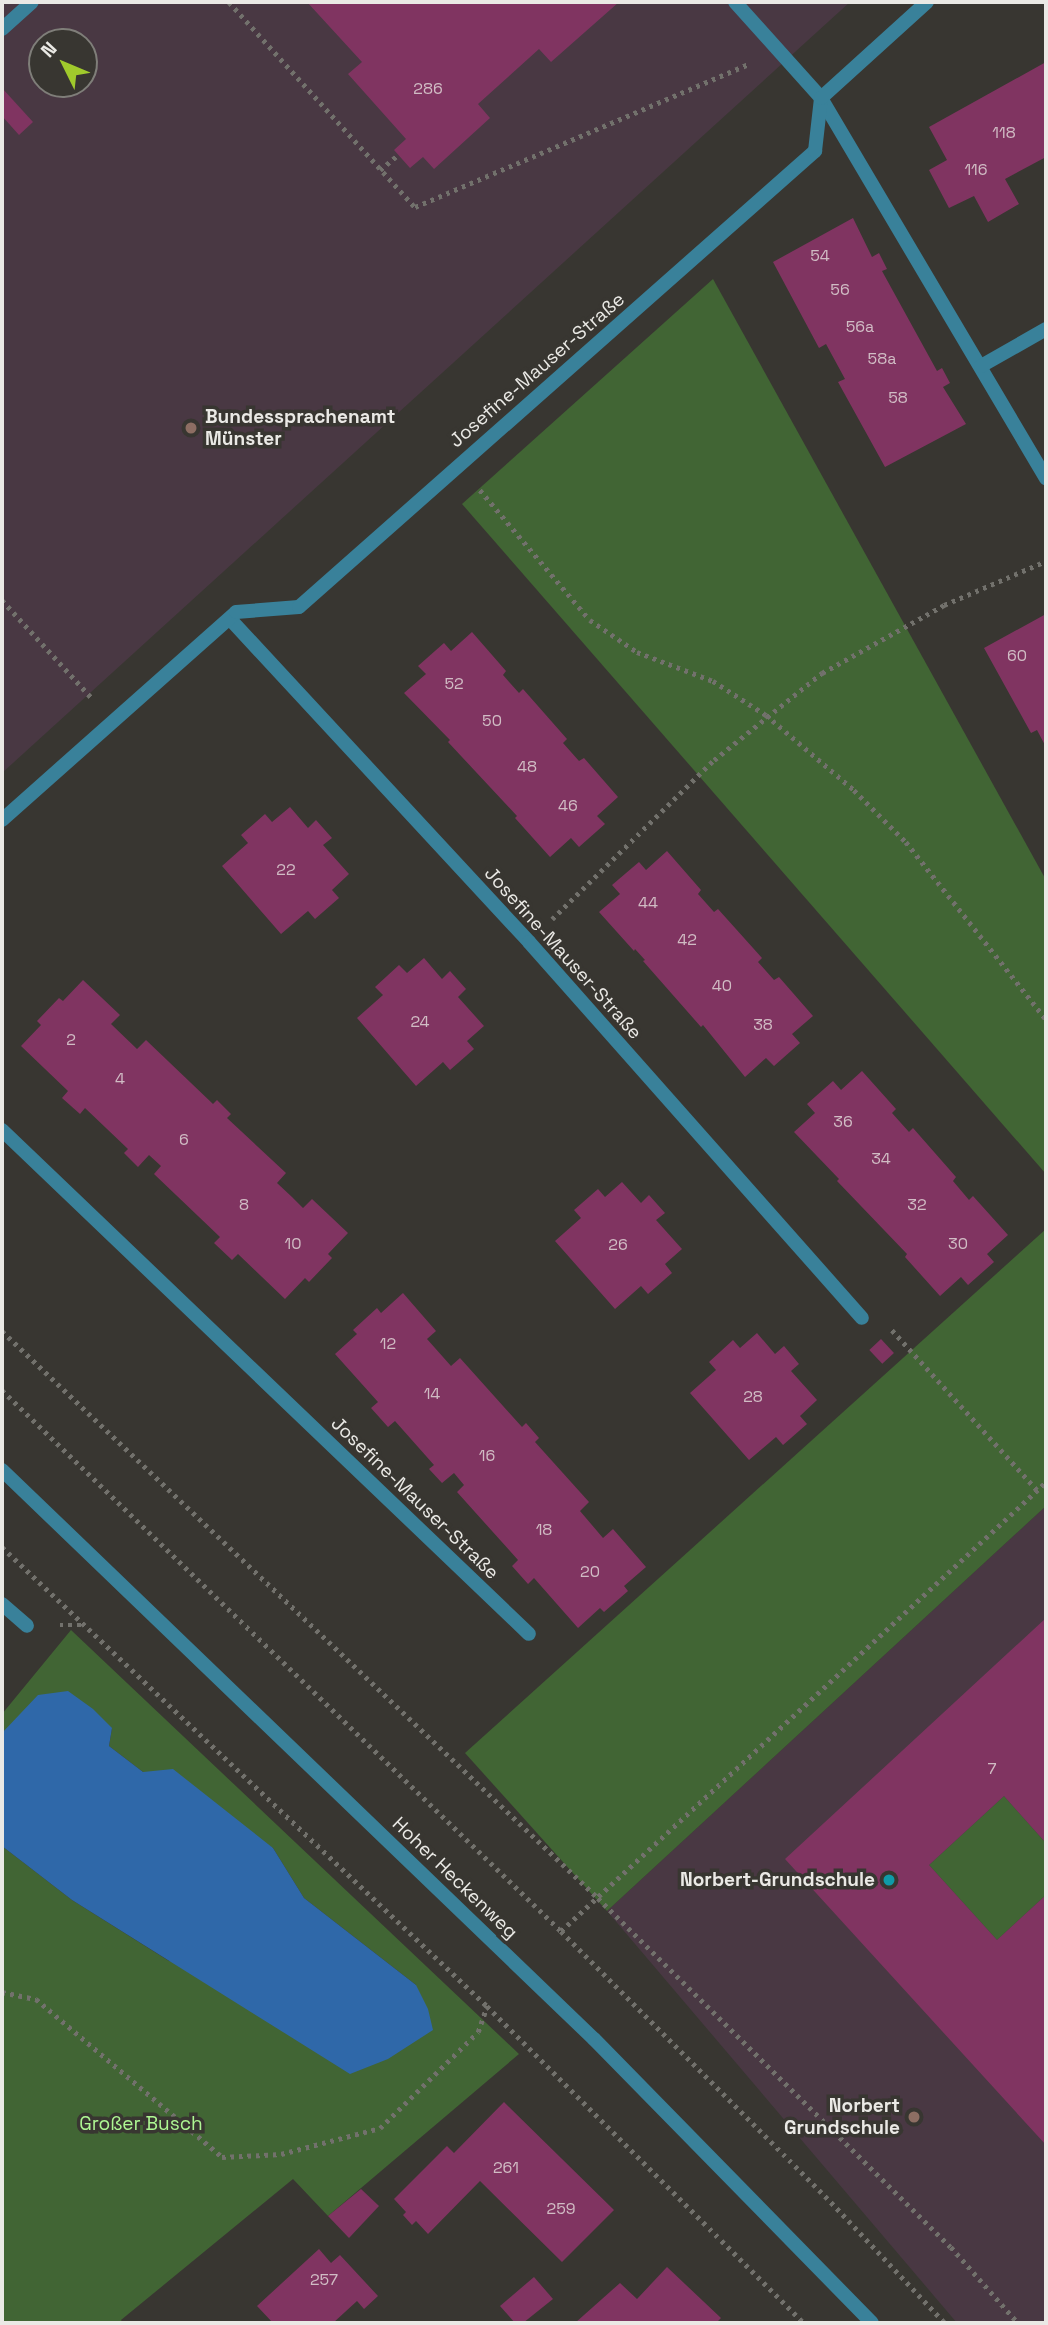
<!DOCTYPE html>
<meta charset="utf-8">
<style>
body{margin:0}
#map{position:relative;width:1048px;height:2325px;overflow:hidden;background:#383631;font-family:"Space Grotesk",sans-serif}
div>[style]{position:absolute}
.education>*{inset:0;background:#493843}
.green>*{inset:0;background:#416534}
.water>*{inset:0;background:#2f68a9}
.building>*{inset:0;background:#803461;transform-origin:0 0}
.path>*{height:4.5px;margin-top:-2.25px;transform-origin:0;background:repeating-linear-gradient(90deg,#72716c 0 3.5px,transparent 0 8.5px)}
.service>*{height:14px;margin:-7px;padding:0 7px;transform-origin:7px;border-radius:7px;background:#39819a}
.minor>*{height:14px;margin:-7px;padding:0 7px;transform-origin:7px;border-radius:7px;background:#39819a}
.tertiary>*{height:14px;margin:-7px;padding:0 7px;transform-origin:7px;border-radius:7px;background:#39819a}
.dots>*{width:19px;height:19px;translate:-50% -50%;box-sizing:border-box;border:4px solid #383631;border-radius:50%}
span{translate:-50% -50%;white-space:nowrap;text-align:center;line-height:1.15;-webkit-text-stroke:7px #383631;paint-order:stroke}
.number-label{font-size:16px;color:#d0bcc4}
.number-label span{-webkit-text-stroke-width:0}
.street-label{font-size:19px;color:#eae9e5}
.poi-label{font-size:19px;color:#eae9e5;font-weight:700}
.left{translate:0 -50%;text-align:left}
.right{translate:-100% -50%;text-align:right}
.park-label{font-size:19px;color:#aef793}
.frame{position:absolute;inset:0;border:4px solid #eae9e5;pointer-events:none}
.north{position:absolute;left:28px;top:28px;width:70px;height:70px;box-sizing:border-box;background:#383631;border:2px solid #7f7e79;border-radius:50%;rotate:313deg;font-size:19px;font-weight:700;line-height:28px;text-align:center;color:#eae9e5}
.north::after{content:'';display:block;margin:auto;width:24px;height:32px;background:#a0ca2c;clip-path:polygon(50% 0,100% 100%,50% 72%,0 100%)}
</style>
<div id="map">
<div class="education">
<i style="clip-path:polygon(evenodd,2px 2px,850px 2px,2px 773px,2px 2px,42px 42px,84px 42px,84px 84px,42px 84px,42px 42px)"></i>
<i style="clip-path:polygon(1046px 1506px,1046px 2323px,957px 2323px,607px 1911px)"></i>
</div>
<div class="green">
<i style="clip-path:polygon(713px 279px,1046px 880px,1046px 1174px,462px 504px)"></i>
<i style="clip-path:polygon(1046px 1229px,1046px 1506px,607px 1911px,465px 1753px)"></i>
<i style="clip-path:polygon(71px 1630px,519px 2054px,328px 2216px,293px 2179px,121px 2320px,123px 2323px,2px 2323px,2px 1846px,72px 1900px,169px 1961px,416px 1985px,304px 1898px,273px 1848px,143px 1772px,109px 1746px,112px 1728px,2px 1733px,2px 1714px)"></i>
<i style="clip-path:polygon(1004px 1796px,1046px 1843px,1046px 1895px,997px 1940px,929px 1865px)"></i>
</div>
<div class="water">
<i style="clip-path:polygon(68px 1691px,93px 1709px,112px 1728px,109px 1746px,143px 1772px,173px 1769px,273px 1848px,304px 1898px,416px 1985px,428px 2009px,433px 2030px,388px 2059px,350px 2074px,72px 1900px,2px 1846px,2px 1733px,38px 1695px)"></i>
</div>
<div class="building">
<i style="clip-path:polygon(307px 2px,619px 2px,551px 62px,539px 49px,478px 104px,490px 118px,434px 169px,423px 157px,410px 168px,394px 150px,406px 139px,348px 74px,362px 62px)"></i>
<i style="clip-path:polygon(1046px 62px,1046px 157px,1005px 179px,1019px 204px,988px 222px,974px 196px,949px 208px,929px 170px,947px 160px,929px 127px)"></i>
<i style="clip-path:polygon(2px 88px,33px 122px,19px 135px,2px 116px)"></i>
<i style="clip-path:polygon(853px 218px,872px 257px,879px 253px,887px 269px,882px 271px,937px 371px,942px 368px,950px 383px,943px 387px,966px 424px,885px 467px,838px 382px,845px 379px,826px 344px,819px 348px,773px 262px)"></i>
<i style="clip-path:polygon(1046px 614px,1046px 747px,1037px 730px,1031px 733px,984px 648px)"></i>
<i style="clip-path:polygon(472px 632px,506px 671px,503px 675px,519px 693px,523px 689px,567px 739px,563px 743px,579px 761px,584px 758px,618px 797px,597px 816px,605px 824px,579px 847px,571px 838px,550px 857px,515px 818px,517px 816px,448px 742px,450px 740px,404px 693px,426px 674px,418px 666px,444px 643px,451px 651px)"></i>
<i style="clip-path:polygon(290px 807px,308px 828px,316px 820px,332px 838px,323px 845px,349px 874px,332px 890px,339px 898px,315px 919px,308px 911px,281px 934px,222px 866px,248px 843px,241px 835px,265px 814px,272px 822px)"></i>
<i style="clip-path:polygon(667px 851px,701px 890px,698px 894px,714px 912px,718px 909px,762px 958px,758px 962px,774px 980px,779px 977px,813px 1016px,792px 1034px,800px 1043px,774px 1066px,766px 1058px,745px 1077px,703px 1025px,701px 1027px,643px 961px,645px 960px,635px 949px,634px 951px,599px 912px,620px 894px,612px 885px,639px 862px,646px 870px)"></i>
<i style="clip-path:polygon(424px 958px,442px 979px,450px 971px,466px 989px,458px 997px,484px 1026px,467px 1041px,474px 1049px,450px 1070px,443px 1062px,416px 1086px,357px 1018px,383px 995px,375px 987px,399px 965px,407px 973px)"></i>
<i style="clip-path:polygon(83px 980px,120px 1015px,111px 1024px,137px 1049px,146px 1040px,213px 1104px,217px 1100px,231px 1114px,227px 1118px,286px 1173px,277px 1183px,292px 1197px,303px 1208px,312px 1199px,348px 1233px,328px 1254px,332px 1258px,309px 1282px,305px 1278px,285px 1299px,238px 1254px,232px 1260px,214px 1243px,220px 1237px,154px 1174px,161px 1166px,149px 1155px,138px 1167px,124px 1153px,128px 1149px,85px 1108px,80px 1114px,62px 1098px,68px 1091px,21px 1046px,41px 1025px,37px 1021px,59px 998px,63px 1001px)"></i>
<i style="clip-path:polygon(862px 1071px,896px 1109px,892px 1113px,909px 1132px,913px 1128px,956px 1177px,953px 1181px,969px 1200px,973px 1196px,1008px 1235px,987px 1254px,994px 1262px,968px 1285px,961px 1277px,940px 1296px,905px 1257px,907px 1254px,837px 1181px,839px 1179px,794px 1132px,815px 1113px,807px 1104px,833px 1081px,841px 1090px)"></i>
<i style="clip-path:polygon(622px 1182px,641px 1203px,649px 1195px,665px 1213px,656px 1220px,682px 1249px,665px 1264px,672px 1273px,648px 1294px,641px 1286px,615px 1309px,555px 1241px,581px 1218px,574px 1210px,598px 1189px,605px 1197px)"></i>
<i style="clip-path:polygon(403px 1293px,436px 1331px,427px 1339px,451px 1366px,460px 1358px,522px 1427px,526px 1423px,539px 1438px,535px 1442px,589px 1502px,580px 1511px,603px 1538px,613px 1529px,646px 1567px,624px 1586px,628px 1591px,604px 1612px,600px 1608px,578px 1628px,534px 1578px,528px 1584px,512px 1566px,518px 1560px,457px 1492px,464px 1485px,454px 1473px,442px 1483px,429px 1469px,434px 1465px,395px 1421px,388px 1427px,371px 1408px,378px 1402px,335px 1354px,357px 1334px,353px 1330px,377px 1308px,381px 1313px)"></i>
<i style="clip-path:polygon(757px 1333px,775px 1354px,784px 1346px,799px 1364px,791px 1371px,817px 1400px,800px 1416px,807px 1424px,783px 1445px,776px 1437px,749px 1460px,690px 1393px,716px 1370px,709px 1362px,733px 1340px,740px 1348px)"></i>
<i style="left:881px;top:1339px;width:19px;height:16px;rotate:47deg"></i>
<i style="clip-path:polygon(1046px 1618px,1046px 1843px,1004px 1796px,929px 1865px,997px 1940px,1046px 1895px,1046px 2145px,785px 1859px)"></i>
<i style="clip-path:polygon(504px 2102px,614px 2210px,562px 2262px,480px 2181px,428px 2234px,416px 2221px,412px 2225px,403px 2215px,406px 2212px,394px 2199px,447px 2146px,454px 2153px)"></i>
<i style="clip-path:polygon(361px 2189px,379px 2206px,349px 2238px,328px 2216px)"></i>
<i style="clip-path:polygon(319px 2249px,331px 2263px,340px 2255px,378px 2296px,364px 2309px,357px 2301px,333px 2323px,273px 2323px,257px 2306px)"></i>
<i style="clip-path:polygon(667px 2267px,721px 2318px,716px 2323px,575px 2323px,620px 2283px,637px 2299px)"></i>
<i style="clip-path:polygon(534px 2277px,553px 2299px,523px 2323px,515px 2323px,500px 2306px)"></i>
</div>
<div class="path">
<i style="left:229px;top:2px;width:277px;rotate:47.8deg"></i>
<i style="left:415px;top:207px;width:362px;rotate:-23.2deg"></i>
<i style="left:380px;top:170px;width:23px;rotate:-40deg"></i>
<i style="left:480px;top:490px;width:170px;rotate:49.8deg"></i>
<i style="left:590px;top:620px;width:57px;rotate:34.2deg"></i>
<i style="left:637px;top:652px;width:81px;rotate:20.9deg"></i>
<i style="left:713px;top:681px;width:63px;rotate:32.7deg"></i>
<i style="left:766px;top:715px;width:116px;rotate:40.4deg"></i>
<i style="left:854px;top:790px;width:74px;rotate:45deg"></i>
<i style="left:906px;top:842px;width:226px;rotate:51.7deg"></i>
<i style="left:2px;top:600px;width:132px;rotate:47.5deg"></i>
<i style="left:552px;top:919px;width:227px;rotate:-44.5deg"></i>
<i style="left:714px;top:760px;width:139px;rotate:-38.9deg"></i>
<i style="left:822px;top:673px;width:140px;rotate:-29.1deg"></i>
<i style="left:944px;top:605px;width:111px;rotate:-23.3deg"></i>
<i style="left:892px;top:1330px;width:216px;rotate:47.8deg"></i>
<i style="left:2px;top:1331px;width:823px;rotate:43.57deg"></i>
<i style="left:598px;top:1898px;width:496px;rotate:44.7deg"></i>
<i style="left:951px;top:2247px;width:101px;rotate:48.6deg"></i>
<i style="left:2px;top:1390px;width:778px;rotate:44.06deg"></i>
<i style="left:561px;top:1931px;width:383px;rotate:45.1deg"></i>
<i style="left:831px;top:2202px;width:166px;rotate:46.7deg"></i>
<i style="left:2px;top:1547px;width:668px;rotate:43.42deg"></i>
<i style="left:487px;top:2006px;width:448px;rotate:45deg"></i>
<i style="left:60px;top:1625px;width:23px"></i>
<i style="left:561px;top:1931px;width:661px;rotate:-42.79deg"></i>
<i style="left:2px;top:1992px;width:35px;rotate:12deg"></i>
<i style="left:36px;top:1999px;width:244px;rotate:40.3deg"></i>
<i style="left:222px;top:2157px;width:59px;rotate:-2.9deg"></i>
<i style="left:281px;top:2154px;width:102px;rotate:-14.7deg"></i>
<i style="left:380px;top:2128px;width:137px;rotate:-44.4deg"></i>
<i style="left:478px;top:2032px;width:28px;rotate:-71deg"></i>
</div>
<div class="service">
<i style="left:735px;top:2px;width:129px;rotate:48.1deg"></i>
<i style="left:2px;top:29px;width:40px;rotate:-42deg"></i>
</div>
<div class="minor">
<i style="left:821px;top:98px;width:442px;rotate:59.4deg"></i>
<i style="left:981px;top:366px;width:75px;rotate:-29.6deg"></i>
<i style="left:230px;top:619px;width:440px;rotate:47.2deg"></i>
<i style="left:529px;top:942px;width:502px;rotate:48.47deg"></i>
<i style="left:2px;top:820px;width:313px;rotate:-41.6deg"></i>
<i style="left:236px;top:612px;width:63px;rotate:-4.5deg"></i>
<i style="left:299px;top:607px;width:689px;rotate:-41.47deg"></i>
<i style="left:815px;top:151px;width:53px;rotate:-83.5deg"></i>
<i style="left:821px;top:98px;width:143px;rotate:-42.2deg"></i>
<i style="left:2px;top:1130px;width:729px;rotate:43.72deg"></i>
<i style="left:2px;top:1604px;width:33px;rotate:41deg"></i>
</div>
<div class="tertiary">
<i style="left:2px;top:1470px;width:821px;rotate:43.87deg"></i>
<i style="left:594px;top:2039px;width:397px;rotate:45.6deg"></i>
</div>
<div class="dots">
<i style="left:191px;top:428px;background:#8d6e63"></i>
<i style="left:889px;top:1880px;background:#0f9aa8"></i>
<i style="left:914px;top:2117px;background:#8d6e63"></i>
</div>
<div class="number-label">
<span style="left:428px;top:89px">286</span>
<span style="left:1004px;top:133px">118</span>
<span style="left:976px;top:170px">116</span>
<span style="left:820px;top:256px">54</span>
<span style="left:840px;top:290px">56</span>
<span style="left:860px;top:327px">56a</span>
<span style="left:882px;top:359px">58a</span>
<span style="left:898px;top:398px">58</span>
<span style="left:1017px;top:656px">60</span>
<span style="left:454px;top:684px">52</span>
<span style="left:492px;top:721px">50</span>
<span style="left:527px;top:767px">48</span>
<span style="left:568px;top:806px">46</span>
<span style="left:286px;top:870px">22</span>
<span style="left:648px;top:903px">44</span>
<span style="left:687px;top:940px">42</span>
<span style="left:722px;top:986px">40</span>
<span style="left:420px;top:1022px">24</span>
<span style="left:763px;top:1025px">38</span>
<span style="left:71px;top:1040px">2</span>
<span style="left:120px;top:1079px">4</span>
<span style="left:843px;top:1122px">36</span>
<span style="left:184px;top:1140px">6</span>
<span style="left:881px;top:1159px">34</span>
<span style="left:244px;top:1205px">8</span>
<span style="left:917px;top:1205px">32</span>
<span style="left:293px;top:1244px">10</span>
<span style="left:958px;top:1244px">30</span>
<span style="left:618px;top:1245px">26</span>
<span style="left:388px;top:1344px">12</span>
<span style="left:432px;top:1394px">14</span>
<span style="left:753px;top:1397px">28</span>
<span style="left:487px;top:1456px">16</span>
<span style="left:544px;top:1530px">18</span>
<span style="left:590px;top:1572px">20</span>
<span style="left:992px;top:1769px">7</span>
<span style="left:506px;top:2168px">261</span>
<span style="left:561px;top:2209px">259</span>
<span style="left:324px;top:2280px">257</span>
</div>
<div class="street-label">
<span style="left:537px;top:370px;rotate:-41deg">Josefine-Mauser-Straße</span>
<span style="left:563px;top:953px;rotate:48deg">Josefine-Mauser-Straße</span>
<span style="left:415px;top:1498px;rotate:44deg">Josefine-Mauser-Straße</span>
<span style="left:455px;top:1878px;rotate:44deg">Hoher Heckenweg</span>
</div>
<div class="poi-label">
<span class="left" style="left:205px;top:428px">Bundessprachenamt<br>Münster</span>
<span class="right" style="left:875px;top:1880px">Norbert-Grundschule</span>
<span class="right" style="left:900px;top:2117px">Norbert<br>Grundschule</span>
</div>
<div class="park-label">
<span style="left:141px;top:2124px">Großer Busch</span>
</div>
<div class="frame"></div>
<div class="north">N</div>
</div>
